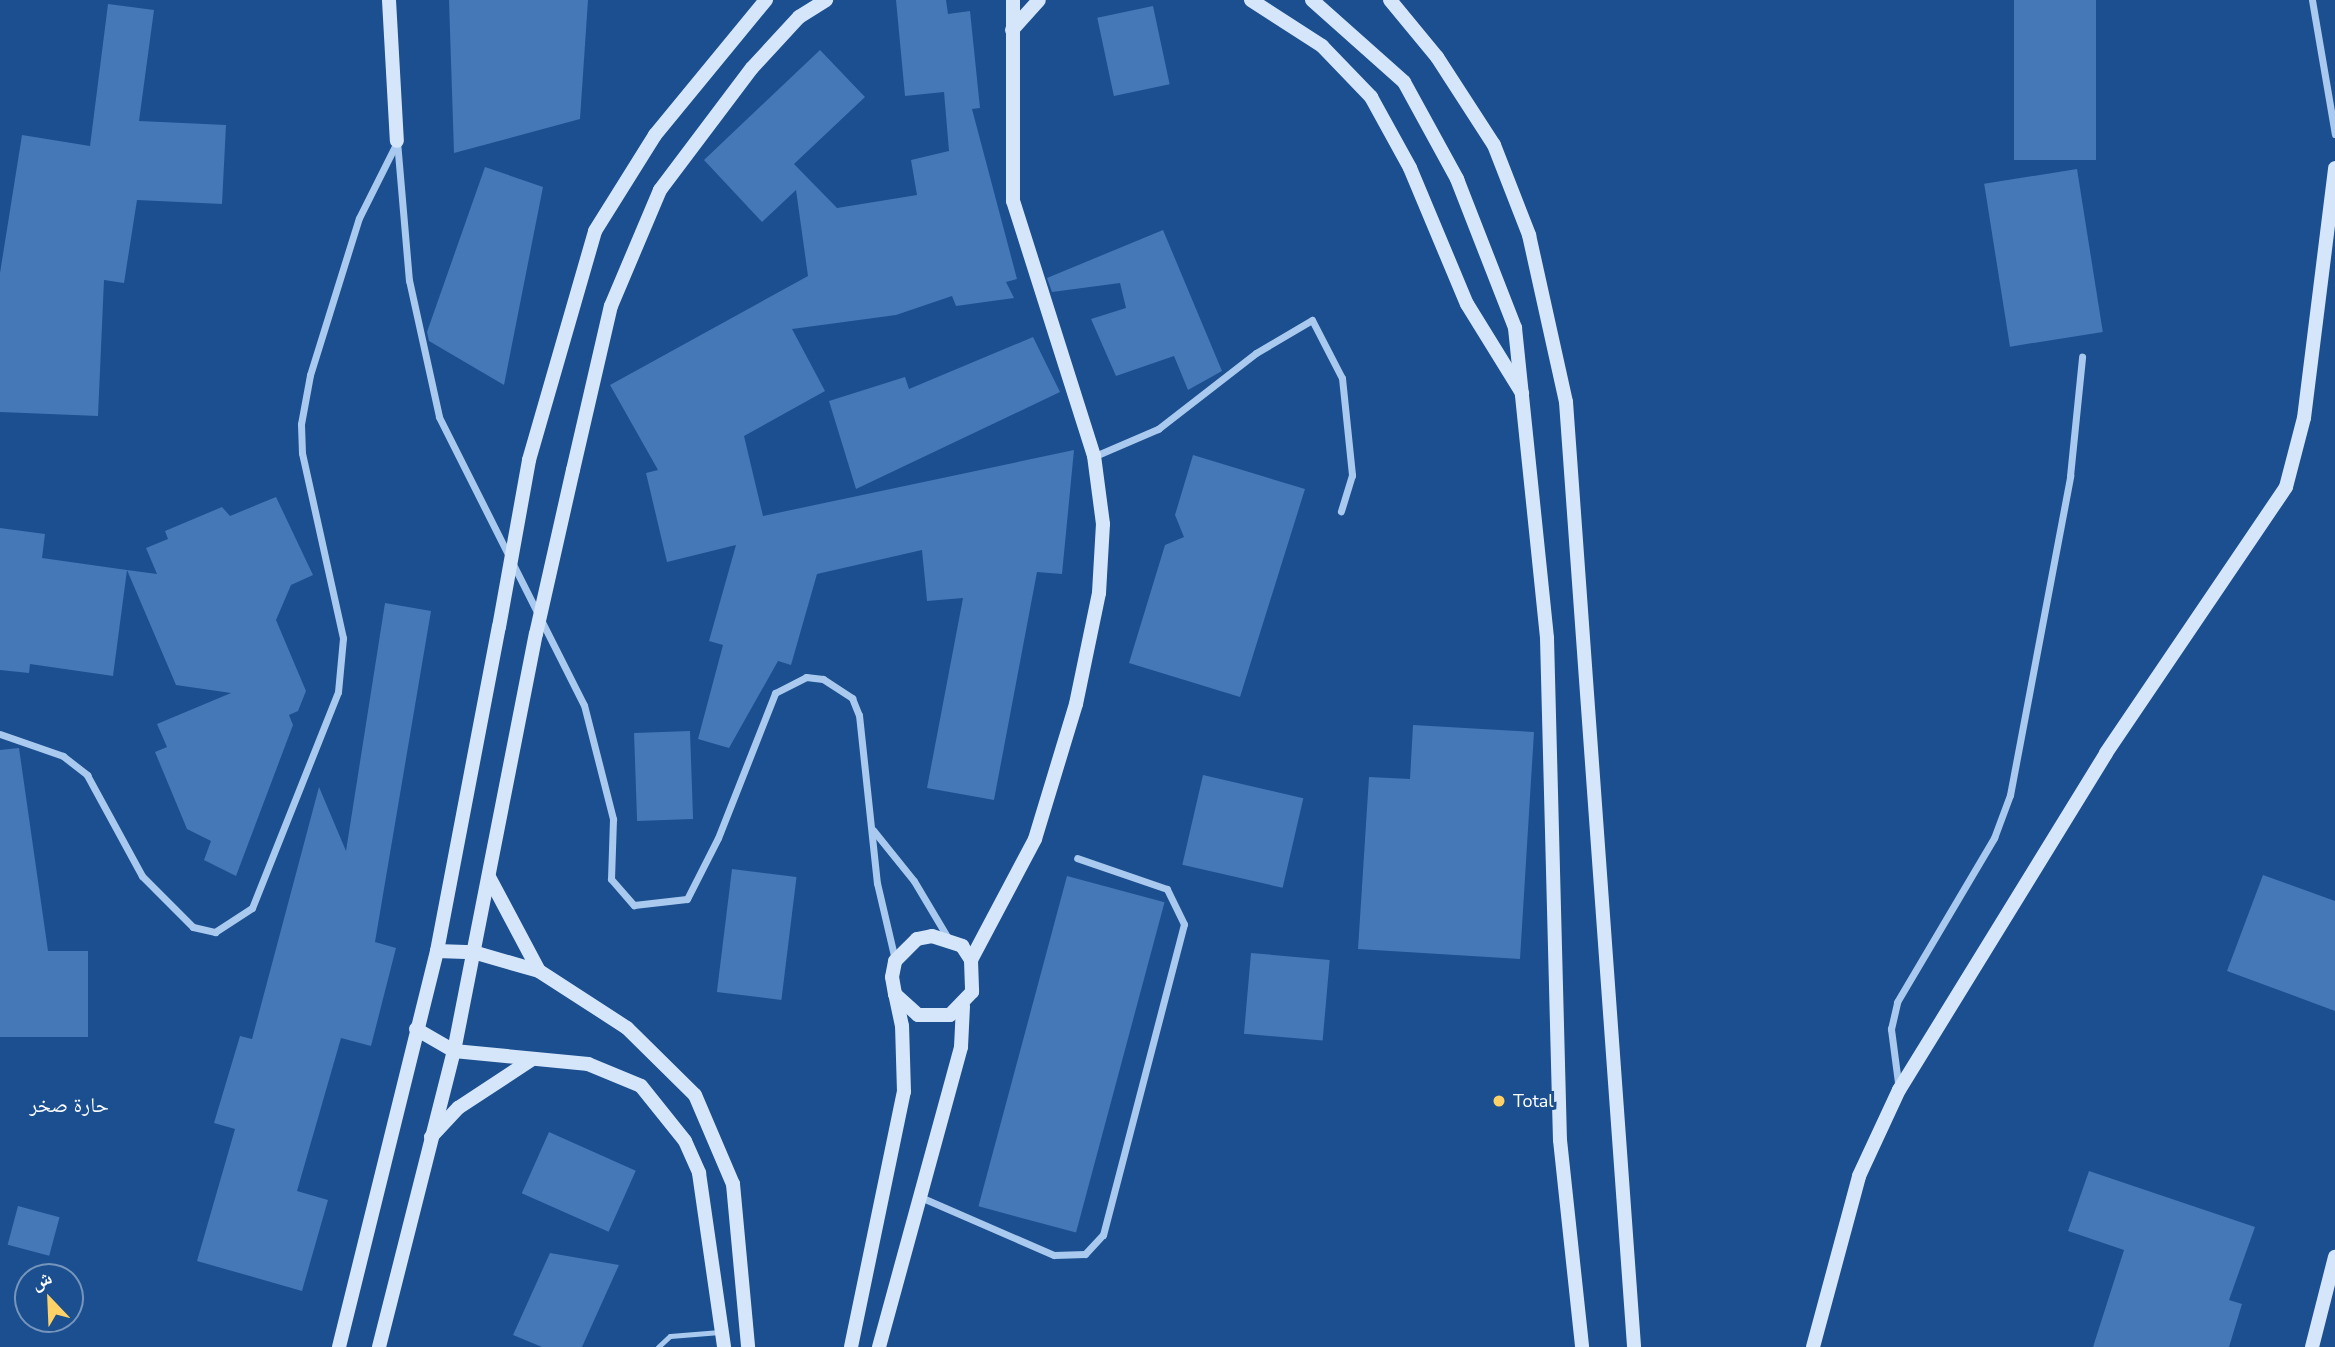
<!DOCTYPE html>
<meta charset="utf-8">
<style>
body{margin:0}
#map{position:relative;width:2335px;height:1347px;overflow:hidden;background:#1b4f8f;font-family:"Nunito Sans","Noto Naskh Arabic",sans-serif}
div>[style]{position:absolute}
.building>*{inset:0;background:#4478b7;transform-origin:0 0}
.lane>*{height:5px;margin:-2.5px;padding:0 2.5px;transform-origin:2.5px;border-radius:2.5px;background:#a9c9ee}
.street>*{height:7px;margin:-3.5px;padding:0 3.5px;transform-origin:3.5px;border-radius:3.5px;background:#a9c9ee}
.secondary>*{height:14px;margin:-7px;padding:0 7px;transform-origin:7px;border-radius:7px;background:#d6e6fa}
.secondary-bridge>*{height:14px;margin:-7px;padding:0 7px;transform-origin:7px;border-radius:7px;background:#d6e6fa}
.dots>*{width:19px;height:19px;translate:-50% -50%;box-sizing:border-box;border:4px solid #1b4f8f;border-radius:50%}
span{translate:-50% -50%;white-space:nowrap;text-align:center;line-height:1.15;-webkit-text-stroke:6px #1b4f8f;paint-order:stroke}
.poi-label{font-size:18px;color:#fff}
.left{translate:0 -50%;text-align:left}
.quarter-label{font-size:21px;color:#fff}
.north{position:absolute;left:14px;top:1263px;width:70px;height:70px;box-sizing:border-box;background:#1b4f8f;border:2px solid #7695bc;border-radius:50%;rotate:337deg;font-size:19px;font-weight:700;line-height:28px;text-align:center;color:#fff}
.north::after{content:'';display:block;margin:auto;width:24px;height:32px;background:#ffd166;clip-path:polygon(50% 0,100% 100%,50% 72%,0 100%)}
</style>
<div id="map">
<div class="building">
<i style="clip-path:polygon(449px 0,588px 0,580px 119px,454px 153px)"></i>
<i style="clip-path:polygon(896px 0,946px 0,948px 14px,970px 11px,980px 108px,972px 109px,1017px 279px,1006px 282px,1014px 298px,956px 306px,952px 296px,896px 315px,792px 329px,825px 391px,744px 436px,763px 516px,1074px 450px,1062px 574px,1037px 572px,994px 800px,927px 788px,963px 598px,927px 601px,922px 550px,817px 574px,791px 665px,778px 661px,729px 748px,698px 739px,723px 645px,709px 641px,736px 545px,667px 562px,646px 473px,658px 470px,610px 385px,808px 276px,796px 190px,762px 222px,704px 160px,820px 50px,865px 97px,794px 164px,837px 208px,917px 195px,911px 160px,949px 151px,944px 92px,905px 96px)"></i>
<i style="left:2014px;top:0;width:82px;height:160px"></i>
<i style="clip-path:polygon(108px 4px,154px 10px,139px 121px,226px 125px,222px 204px,137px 200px,124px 283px,104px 280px,98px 416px,0 412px,0 273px,22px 135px,90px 146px)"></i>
<i style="left:1153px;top:6px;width:80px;height:57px;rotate:78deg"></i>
<i style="clip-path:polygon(485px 167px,543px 187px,504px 385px,429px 341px,427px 332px)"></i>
<i style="left:2077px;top:169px;width:165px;height:94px;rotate:81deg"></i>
<i style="clip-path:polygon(1163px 230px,1222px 371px,1188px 390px,1174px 356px,1116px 376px,1091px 319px,1126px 308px,1120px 283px,1052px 292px,1047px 278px)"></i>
<i style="clip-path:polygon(1033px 337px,1060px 392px,856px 489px,829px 401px,905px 377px,909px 389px)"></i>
<i style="clip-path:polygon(1193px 455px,1305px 489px,1240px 697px,1129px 663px,1165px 545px,1184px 537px,1175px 515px)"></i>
<i style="clip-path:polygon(276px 497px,313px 575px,291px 585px,276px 620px,306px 691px,298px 711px,289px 715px,293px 725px,236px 876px,204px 860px,211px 841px,187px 829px,155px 752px,167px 747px,157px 724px,231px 693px,176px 685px,127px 570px,157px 574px,146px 548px,168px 539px,165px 531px,222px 507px,230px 516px)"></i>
<i style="clip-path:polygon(0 528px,45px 534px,42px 558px,127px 570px,113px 676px,30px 664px,29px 673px,0 670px)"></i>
<i style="clip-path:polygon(385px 603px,431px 611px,375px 942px,396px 948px,371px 1046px,341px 1038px,297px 1191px,328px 1200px,302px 1291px,197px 1261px,235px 1129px,214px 1123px,240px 1036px,252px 1039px,319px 787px,346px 851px)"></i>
<i style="clip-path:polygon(1413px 725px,1534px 732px,1520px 959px,1358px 949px,1369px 777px,1410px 779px)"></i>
<i style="left:690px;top:731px;width:88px;height:56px;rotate:88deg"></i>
<i style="clip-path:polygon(19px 748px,48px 951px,88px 951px,88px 1037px,0 1037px,0 750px)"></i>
<i style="left:1203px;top:775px;width:103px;height:92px;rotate:13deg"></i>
<i style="left:732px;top:869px;width:65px;height:124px;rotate:7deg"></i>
<i style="clip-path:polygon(2263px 875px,2335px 901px,2335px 1011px,2227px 971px)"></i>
<i style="left:1067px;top:876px;width:101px;height:342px;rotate:15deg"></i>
<i style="left:1251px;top:953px;width:79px;height:81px;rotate:5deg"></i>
<i style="left:549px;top:1132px;width:95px;height:67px;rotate:24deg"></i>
<i style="clip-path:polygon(2089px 1171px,2255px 1227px,2229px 1300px,2242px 1304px,2229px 1347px,2093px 1347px,2124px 1250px,2068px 1231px)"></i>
<i style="left:18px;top:1206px;width:43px;height:40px;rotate:15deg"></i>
<i style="clip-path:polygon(550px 1253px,619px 1265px,582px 1347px,542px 1347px,513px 1335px)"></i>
</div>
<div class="lane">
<i style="left:658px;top:1347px;width:16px;rotate:-43deg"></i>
<i style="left:670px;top:1336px;width:50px;rotate:-4.6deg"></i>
</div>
<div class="street">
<i style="left:2312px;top:0;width:136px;rotate:80.3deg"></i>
<i style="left:397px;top:141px;width:140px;rotate:85.1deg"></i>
<i style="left:409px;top:280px;width:140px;rotate:77.6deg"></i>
<i style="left:439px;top:417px;width:322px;rotate:63.3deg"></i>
<i style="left:584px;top:705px;width:118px;rotate:75.7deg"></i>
<i style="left:613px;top:819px;width:60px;rotate:91.9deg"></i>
<i style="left:611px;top:879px;width:35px;rotate:49deg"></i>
<i style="left:634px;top:905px;width:53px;rotate:-6.5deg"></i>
<i style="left:687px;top:899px;width:68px;rotate:-63.1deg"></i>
<i style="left:718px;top:838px;width:156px;rotate:-68.5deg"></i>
<i style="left:775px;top:693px;width:35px;rotate:-27deg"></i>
<i style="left:806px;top:677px;width:17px;rotate:7deg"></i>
<i style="left:823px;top:679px;width:35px;rotate:33deg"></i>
<i style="left:852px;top:698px;width:18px;rotate:68deg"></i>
<i style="left:859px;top:715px;width:169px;rotate:83.9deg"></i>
<i style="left:877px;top:883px;width:79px;rotate:76.8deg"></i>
<i style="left:1095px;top:456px;width:69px;rotate:-23.2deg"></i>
<i style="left:1158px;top:429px;width:124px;rotate:-37.8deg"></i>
<i style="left:1256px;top:353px;width:65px;rotate:-30.5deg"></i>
<i style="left:1312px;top:320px;width:65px;rotate:62.7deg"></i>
<i style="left:1342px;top:378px;width:98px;rotate:84.1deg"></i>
<i style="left:1352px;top:475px;width:38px;rotate:107deg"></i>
<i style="left:0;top:734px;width:67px;rotate:19.2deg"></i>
<i style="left:63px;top:756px;width:31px;rotate:38deg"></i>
<i style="left:87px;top:775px;width:115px;rotate:61.4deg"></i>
<i style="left:142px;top:876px;width:72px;rotate:45deg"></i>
<i style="left:193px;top:927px;width:23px;rotate:13deg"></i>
<i style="left:215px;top:932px;width:44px;rotate:-33deg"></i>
<i style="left:252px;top:908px;width:232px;rotate:-68.3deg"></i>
<i style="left:338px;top:692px;width:54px;rotate:-84.7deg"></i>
<i style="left:343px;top:638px;width:189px;rotate:-102.5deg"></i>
<i style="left:302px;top:453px;width:29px;rotate:-92deg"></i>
<i style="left:301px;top:424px;width:50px;rotate:-79.6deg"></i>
<i style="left:310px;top:375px;width:164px;rotate:-72.7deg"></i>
<i style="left:359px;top:218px;width:85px;rotate:-63.4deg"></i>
<i style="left:873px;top:830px;width:65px;rotate:51.2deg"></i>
<i style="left:914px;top:881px;width:66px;rotate:59.2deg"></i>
<i style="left:1899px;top:1090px;width:62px;rotate:-97.5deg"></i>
<i style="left:1891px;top:1029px;width:28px;rotate:-77deg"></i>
<i style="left:1897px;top:1002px;width:191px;rotate:-59.4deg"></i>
<i style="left:1994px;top:838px;width:46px;rotate:-69.6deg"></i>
<i style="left:2010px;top:795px;width:325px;rotate:-79.3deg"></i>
<i style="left:2070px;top:476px;width:120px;rotate:-84.2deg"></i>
<i style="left:918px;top:1196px;width:148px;rotate:23.5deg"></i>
<i style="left:1054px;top:1255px;width:31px;rotate:-2deg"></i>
<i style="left:1085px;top:1254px;width:26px;rotate:-47deg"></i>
<i style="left:1103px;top:1235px;width:321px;rotate:-75.4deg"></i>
<i style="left:1184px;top:924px;width:39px;rotate:-116deg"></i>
<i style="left:1167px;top:889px;width:95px;rotate:-161deg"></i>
</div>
<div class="secondary">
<i style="left:389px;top:0;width:141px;rotate:86.8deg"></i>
<i style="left:1251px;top:0;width:85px;rotate:32.9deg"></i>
<i style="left:1322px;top:46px;width:71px;rotate:46.1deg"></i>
<i style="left:1371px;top:97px;width:81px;rotate:61.2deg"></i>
<i style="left:1410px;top:168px;width:147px;rotate:67.3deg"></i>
<i style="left:1467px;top:304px;width:105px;rotate:58.3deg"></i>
<i style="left:1312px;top:0;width:123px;rotate:41.7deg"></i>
<i style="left:1404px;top:82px;width:111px;rotate:61.3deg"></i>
<i style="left:1457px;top:179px;width:160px;rotate:68.7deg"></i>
<i style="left:1515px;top:328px;width:312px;rotate:84.1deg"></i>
<i style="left:1547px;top:638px;width:502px;rotate:88.52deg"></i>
<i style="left:1560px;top:1140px;width:208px;rotate:83.9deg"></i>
<i style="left:1390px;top:0;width:74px;rotate:50.5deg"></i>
<i style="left:1437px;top:57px;width:105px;rotate:57.1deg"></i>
<i style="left:1494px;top:145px;width:97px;rotate:68.7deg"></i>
<i style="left:1529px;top:235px;width:171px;rotate:77.5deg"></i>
<i style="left:1566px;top:402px;width:947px;rotate:85.88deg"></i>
<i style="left:1012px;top:30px;width:40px;rotate:-48deg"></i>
<i style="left:529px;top:460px;width:238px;rotate:-73.9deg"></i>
<i style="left:595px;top:231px;width:113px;rotate:-58deg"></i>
<i style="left:655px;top:135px;width:175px;rotate:-50.6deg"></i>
<i style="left:573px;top:470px;width:168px;rotate:-77deg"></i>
<i style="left:611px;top:306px;width:126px;rotate:-67.1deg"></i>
<i style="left:660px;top:190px;width:153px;rotate:-53deg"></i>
<i style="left:752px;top:68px;width:69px;rotate:-47.3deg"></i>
<i style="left:799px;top:17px;width:32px;rotate:-32deg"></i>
<i style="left:489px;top:877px;width:106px;rotate:62deg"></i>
<i style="left:437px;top:951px;width:36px;rotate:2deg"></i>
<i style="left:473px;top:952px;width:69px;rotate:16.1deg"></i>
<i style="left:539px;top:971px;width:105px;rotate:32.9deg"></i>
<i style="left:627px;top:1028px;width:95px;rotate:44.6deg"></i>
<i style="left:695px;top:1095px;width:97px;rotate:66.9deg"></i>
<i style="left:733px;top:1184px;width:164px;rotate:84.7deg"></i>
<i style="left:971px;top:960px;width:137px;rotate:-62.1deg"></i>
<i style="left:1035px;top:839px;width:141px;rotate:-73.1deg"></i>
<i style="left:1076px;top:704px;width:113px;rotate:-78.3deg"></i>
<i style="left:1099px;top:593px;width:69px;rotate:-86.7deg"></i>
<i style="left:1103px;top:524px;width:69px;rotate:-97.5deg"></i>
<i style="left:1094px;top:456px;width:268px;rotate:-107.6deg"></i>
<i style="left:1013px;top:201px;width:201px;rotate:-90deg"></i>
<i style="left:416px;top:1029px;width:44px;rotate:30.1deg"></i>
<i style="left:454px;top:1051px;width:135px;rotate:5.5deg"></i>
<i style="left:588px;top:1064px;width:57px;rotate:22.5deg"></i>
<i style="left:641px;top:1086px;width:70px;rotate:51.3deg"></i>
<i style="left:685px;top:1141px;width:35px;rotate:66deg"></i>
<i style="left:699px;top:1173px;width:176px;rotate:81.8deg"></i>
<i style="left:431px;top:1137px;width:40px;rotate:-47deg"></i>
<i style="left:458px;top:1108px;width:87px;rotate:-33.3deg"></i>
<i style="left:339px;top:1347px;width:408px;rotate:-76.1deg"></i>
<i style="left:437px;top:951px;width:330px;rotate:-79.2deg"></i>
<i style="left:379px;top:1347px;width:305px;rotate:-75.8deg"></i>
<i style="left:454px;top:1051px;width:425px;rotate:-78.9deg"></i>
<i style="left:851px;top:1347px;width:260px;rotate:-78.3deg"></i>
<i style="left:904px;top:1092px;width:66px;rotate:-91.7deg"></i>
<i style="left:902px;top:1026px;width:33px;rotate:-102deg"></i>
<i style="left:895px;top:994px;width:17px;rotate:-100deg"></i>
<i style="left:892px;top:977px;width:16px;rotate:-79deg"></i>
<i style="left:895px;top:961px;width:31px;rotate:-45deg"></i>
<i style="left:917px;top:939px;width:15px;rotate:-11deg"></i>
<i style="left:932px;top:936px;width:32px;rotate:18deg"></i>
<i style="left:962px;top:946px;width:17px;rotate:57deg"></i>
<i style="left:971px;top:960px;width:32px;rotate:88deg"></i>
<i style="left:972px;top:992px;width:32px;rotate:134deg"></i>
<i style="left:950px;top:1015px;width:32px;rotate:180deg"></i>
<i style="left:918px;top:1015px;width:31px;rotate:-138deg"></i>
<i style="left:879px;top:1347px;width:311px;rotate:-74.7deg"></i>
<i style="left:961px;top:1047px;width:41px;rotate:-87.2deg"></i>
<i style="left:1813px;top:1347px;width:177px;rotate:-74.9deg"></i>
<i style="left:1859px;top:1176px;width:95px;rotate:-65.1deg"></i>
<i style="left:1899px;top:1090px;width:395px;rotate:-58.4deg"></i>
<i style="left:2106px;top:753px;width:321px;rotate:-55.9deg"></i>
<i style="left:2286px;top:487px;width:71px;rotate:-75.4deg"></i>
<i style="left:2304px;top:418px;width:252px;rotate:-82.9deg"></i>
<i style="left:2312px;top:1347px;width:93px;rotate:-75.7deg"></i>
</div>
<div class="secondary-bridge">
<i style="left:499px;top:627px;width:170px;rotate:-79.8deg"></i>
<i style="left:536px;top:634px;width:168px;rotate:-77.3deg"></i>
</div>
<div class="dots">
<i style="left:1499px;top:1101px;background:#ffd166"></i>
</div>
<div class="poi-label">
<span class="left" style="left:1513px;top:1101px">Total</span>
</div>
<div class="quarter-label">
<span style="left:69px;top:1105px">حارة صخر</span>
</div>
<div class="north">ش</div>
</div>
